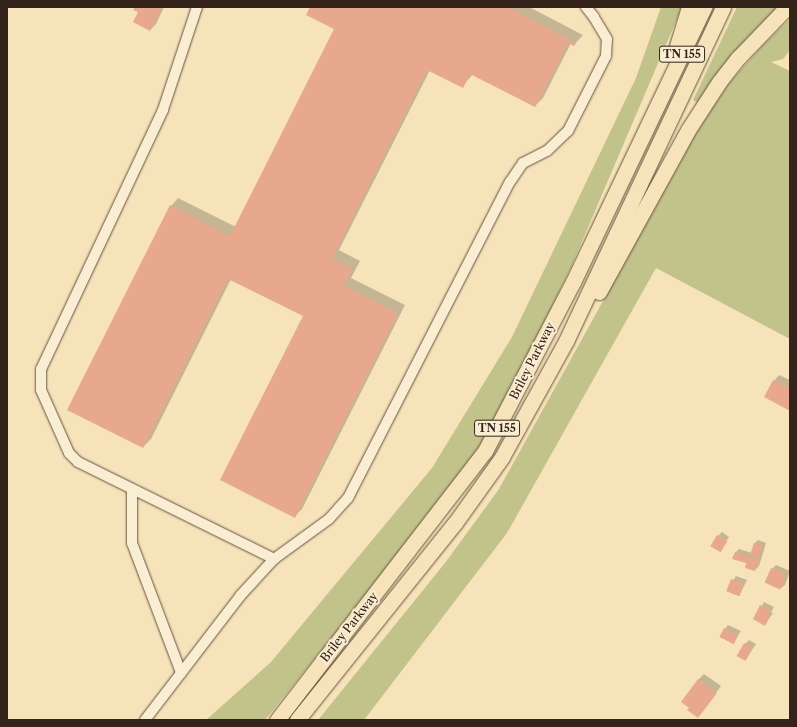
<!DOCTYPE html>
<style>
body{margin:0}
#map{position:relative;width:797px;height:727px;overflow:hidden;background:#f6e3b9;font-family:"Libre Caslon Text",serif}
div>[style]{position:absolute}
.green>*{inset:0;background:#c2c28b}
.shadow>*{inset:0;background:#0003}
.building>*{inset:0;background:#e8a88d;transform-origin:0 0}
.roads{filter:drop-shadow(0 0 1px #645342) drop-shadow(0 0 1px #645342)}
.minor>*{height:10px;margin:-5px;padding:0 5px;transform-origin:5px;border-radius:5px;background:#f9edd2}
.highway>*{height:15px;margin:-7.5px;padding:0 7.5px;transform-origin:7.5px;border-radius:7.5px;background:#f6e3b9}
span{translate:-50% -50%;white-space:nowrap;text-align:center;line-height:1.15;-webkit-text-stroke:4px #f9edd2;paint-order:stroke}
.shield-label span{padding:1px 3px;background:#f9edd2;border:1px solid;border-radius:3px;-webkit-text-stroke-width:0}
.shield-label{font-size:11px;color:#34231b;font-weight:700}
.street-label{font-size:12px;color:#34231b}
.frame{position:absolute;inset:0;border:8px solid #34231b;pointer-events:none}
</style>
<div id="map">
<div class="green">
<i style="clip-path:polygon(661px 7px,682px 7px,572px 265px,510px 393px,479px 447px,424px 524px,265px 720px,206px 720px,271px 662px,432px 468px,512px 337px,636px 78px)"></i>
<i style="clip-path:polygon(737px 7px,778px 7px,699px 104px,693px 100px)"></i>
<i style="clip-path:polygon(790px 19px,790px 50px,783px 59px,771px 62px,790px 71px,790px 339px,656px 268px,507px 533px,364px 720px,318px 720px,445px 563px,499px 489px,702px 122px,730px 82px,762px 46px)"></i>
</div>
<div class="shadow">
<i style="clip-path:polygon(136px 7px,164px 7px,156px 24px,150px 30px)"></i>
<i style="clip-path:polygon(311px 7px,529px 7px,583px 35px,574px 45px,571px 43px,543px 98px,535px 106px,473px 74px,462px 87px,430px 70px,339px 250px,360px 261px,351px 278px,405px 305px,302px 509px,295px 516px,304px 316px,231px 279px,151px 439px,143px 447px,171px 206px,178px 198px,236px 227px,335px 28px)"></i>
<i style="clip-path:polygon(779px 375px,790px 380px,790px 409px,774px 381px)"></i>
<i style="clip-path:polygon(722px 532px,729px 537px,720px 550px,718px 536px)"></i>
<i style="clip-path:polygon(758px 540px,766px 543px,759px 566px,755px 570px,736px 552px,739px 549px,752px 553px,754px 544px)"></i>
<i style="clip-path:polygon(776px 565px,790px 571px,785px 585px,781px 588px,772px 569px)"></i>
<i style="clip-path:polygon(736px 576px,747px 580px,739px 596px,727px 591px)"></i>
<i style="clip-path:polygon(764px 602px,774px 607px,771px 612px,773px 613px,765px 624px,754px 619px)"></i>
<i style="clip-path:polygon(728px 625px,741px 631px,733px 643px,725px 629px)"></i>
<i style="clip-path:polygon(749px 640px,756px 644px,745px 660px,745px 644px)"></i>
<i style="clip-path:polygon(704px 674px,721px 686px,698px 717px,698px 680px)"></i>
</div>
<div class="building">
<i style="clip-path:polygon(135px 7px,162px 7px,150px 31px,133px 22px,138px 12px,133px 10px)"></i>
<i style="clip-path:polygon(310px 7px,508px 7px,576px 43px,574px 46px,568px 43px,535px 107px,470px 74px,463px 88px,427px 70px,332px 258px,353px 269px,344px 286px,398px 313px,295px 518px,220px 480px,303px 316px,228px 279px,143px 448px,67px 410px,170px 205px,230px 236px,334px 29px,306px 15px)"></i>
<i style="clip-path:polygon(773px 380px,790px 389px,790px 411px,764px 397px)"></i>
<i style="left:717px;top:535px;width:12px;height:13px;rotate:31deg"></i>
<i style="left:754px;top:543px;width:9px;height:13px;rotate:18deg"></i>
<i style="clip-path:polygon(735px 552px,759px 560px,755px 571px,745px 568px,746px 563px,732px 559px)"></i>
<i style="left:771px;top:568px;width:17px;height:16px;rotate:24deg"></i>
<i style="left:731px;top:579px;width:14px;height:13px;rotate:21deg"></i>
<i style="clip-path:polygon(760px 605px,771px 610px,768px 615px,770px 616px,765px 626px,753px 619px)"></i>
<i style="left:724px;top:628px;width:16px;height:10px;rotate:27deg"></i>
<i style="left:744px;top:643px;width:10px;height:15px;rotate:29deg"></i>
<i style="clip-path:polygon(698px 679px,717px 693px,698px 718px,687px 710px,689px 708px,681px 702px)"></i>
</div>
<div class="roads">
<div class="minor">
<i style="left:197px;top:7px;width:108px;rotate:108.3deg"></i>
<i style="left:163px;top:110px;width:286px;rotate:115.2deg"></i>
<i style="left:41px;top:369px;width:21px;rotate:90deg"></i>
<i style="left:41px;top:390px;width:69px;rotate:66deg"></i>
<i style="left:69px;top:453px;width:13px;rotate:45deg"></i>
<i style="left:78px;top:462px;width:219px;rotate:26.3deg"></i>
<i style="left:132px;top:489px;width:54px;rotate:90deg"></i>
<i style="left:132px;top:543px;width:139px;rotate:69.3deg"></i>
<i style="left:145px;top:720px;width:156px;rotate:-52.5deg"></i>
<i style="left:240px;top:596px;width:50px;rotate:-47.4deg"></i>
<i style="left:274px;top:559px;width:68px;rotate:-36deg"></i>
<i style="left:329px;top:519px;width:28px;rotate:-48deg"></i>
<i style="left:348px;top:498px;width:355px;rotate:-62.9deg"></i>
<i style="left:510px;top:182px;width:23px;rotate:-56deg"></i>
<i style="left:523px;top:163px;width:27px;rotate:-27deg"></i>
<i style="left:547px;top:151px;width:29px;rotate:-44deg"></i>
<i style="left:568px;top:131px;width:84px;rotate:-63.1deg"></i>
<i style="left:606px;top:56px;width:17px;rotate:-87deg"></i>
<i style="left:607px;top:39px;width:26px;rotate:-121deg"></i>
<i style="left:594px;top:17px;width:13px;rotate:-129deg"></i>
</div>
<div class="highway">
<i style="left:677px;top:46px;width:41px;rotate:-72.9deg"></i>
<i style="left:599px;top:292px;width:185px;rotate:-61.2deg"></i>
<i style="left:688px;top:130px;width:57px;rotate:-57.1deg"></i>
<i style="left:719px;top:82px;width:31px;rotate:-52deg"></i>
<i style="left:738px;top:58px;width:71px;rotate:-46.1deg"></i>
<i style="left:277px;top:720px;width:340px;rotate:-52.3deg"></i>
<i style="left:485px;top:451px;width:191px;rotate:-62.5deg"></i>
<i style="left:573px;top:282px;width:305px;rotate:-64.5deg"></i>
<i style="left:297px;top:720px;width:253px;rotate:-51.3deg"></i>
<i style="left:455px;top:523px;width:81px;rotate:-54.5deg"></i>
<i style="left:502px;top:457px;width:132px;rotate:-61.1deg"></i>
<i style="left:566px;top:341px;width:369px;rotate:-64.8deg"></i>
</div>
</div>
<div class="shield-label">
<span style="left:682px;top:54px">TN 155</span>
<span style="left:497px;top:428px">TN 155</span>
</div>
<div class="street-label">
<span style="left:532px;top:361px;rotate:-63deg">Briley Parkway</span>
<span style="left:349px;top:627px;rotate:-52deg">Briley Parkway</span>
</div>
<div class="frame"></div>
</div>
